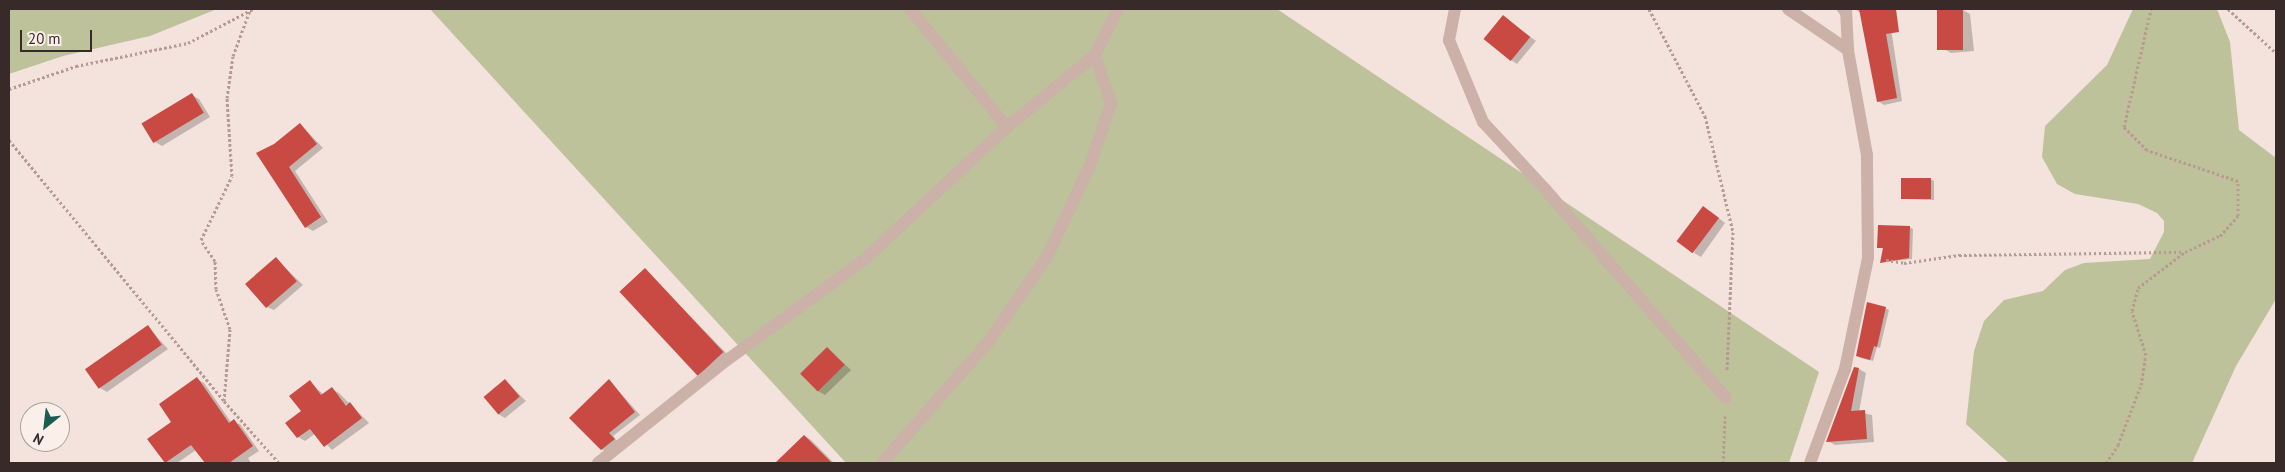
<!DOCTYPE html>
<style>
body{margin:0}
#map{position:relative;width:2285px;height:472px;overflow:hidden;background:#f3e3dc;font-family:"PT Sans",sans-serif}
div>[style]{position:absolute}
.green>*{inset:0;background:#bdc29b}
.shadow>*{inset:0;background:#0003}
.building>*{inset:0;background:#c94943;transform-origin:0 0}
.path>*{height:3px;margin-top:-1.5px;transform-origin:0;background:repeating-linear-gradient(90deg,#b79a91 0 2.5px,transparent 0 5px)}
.street>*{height:12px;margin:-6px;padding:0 6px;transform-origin:6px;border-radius:6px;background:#cbb1a7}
span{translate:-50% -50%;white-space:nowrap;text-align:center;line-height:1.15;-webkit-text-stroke:5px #faefe9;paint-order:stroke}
.frame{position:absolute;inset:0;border:10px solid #382a28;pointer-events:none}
.north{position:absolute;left:20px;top:402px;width:50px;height:50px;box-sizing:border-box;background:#faefe9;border:1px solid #aca09c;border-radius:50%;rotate:209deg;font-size:14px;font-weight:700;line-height:20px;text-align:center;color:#382a28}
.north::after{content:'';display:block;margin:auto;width:18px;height:22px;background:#1c5b52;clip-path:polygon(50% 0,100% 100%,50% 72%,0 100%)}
.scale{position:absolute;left:20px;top:30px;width:72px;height:22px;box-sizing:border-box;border:2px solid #382a28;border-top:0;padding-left:6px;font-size:15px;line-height:18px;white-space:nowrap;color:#382a28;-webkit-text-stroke:4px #faefe9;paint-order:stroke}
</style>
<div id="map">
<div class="green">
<i style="clip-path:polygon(9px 9px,217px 9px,150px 36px,63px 56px,9px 74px)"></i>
<i style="clip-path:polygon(430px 9px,1277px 9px,1819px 372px,1789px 463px,846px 463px)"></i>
<i style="clip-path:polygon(2133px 9px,2217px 9px,2230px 42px,2239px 130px,2276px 158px,2276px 299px,2236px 366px,2192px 463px,2009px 463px,1966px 424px,1974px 351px,1984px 321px,2004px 300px,2043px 291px,2065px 270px,2084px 263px,2150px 259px,2164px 232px,2164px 221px,2157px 213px,2138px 204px,2075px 194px,2057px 184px,2042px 157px,2045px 126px,2107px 65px)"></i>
</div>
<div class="shadow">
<i style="clip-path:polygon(1836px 9px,1847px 9px,1841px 16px)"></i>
<i style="clip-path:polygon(1855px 9px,1892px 9px,1873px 20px,1890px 22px,1902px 101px,1884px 105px,1878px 101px,1862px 14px)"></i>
<i style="clip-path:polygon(1963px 10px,1970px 14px,1974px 51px,1951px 53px,1944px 49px)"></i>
<i style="clip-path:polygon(1503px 16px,1536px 41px,1517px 64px,1511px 60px)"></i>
<i style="clip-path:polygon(192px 95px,199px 99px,210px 117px,162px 146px,155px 142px)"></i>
<i style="clip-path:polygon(300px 124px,323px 148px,295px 171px,328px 222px,313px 231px,306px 227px,274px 145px)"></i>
<i style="clip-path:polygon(1930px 179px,1934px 181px,1934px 200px,1903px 199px)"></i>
<i style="clip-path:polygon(1710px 211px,1725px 223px,1701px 257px,1694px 253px)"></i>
<i style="clip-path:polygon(1909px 227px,1913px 229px,1912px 259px,1881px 262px,1884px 249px,1879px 247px)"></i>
<i style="clip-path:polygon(276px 259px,303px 285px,274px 310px,267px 307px)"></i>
<i style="clip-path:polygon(645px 270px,730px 357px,705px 377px,698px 373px)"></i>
<i style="clip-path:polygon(1885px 308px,1889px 310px,1880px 348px,1877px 347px,1873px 361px,1861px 358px,1857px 356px)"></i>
<i style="clip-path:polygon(148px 327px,168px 349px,107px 392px,100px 388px)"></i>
<i style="clip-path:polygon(828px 349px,851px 370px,825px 395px,818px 391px)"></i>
<i style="clip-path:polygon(1859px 369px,1866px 373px,1859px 412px,1872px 415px,1874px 442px,1835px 445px,1828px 441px)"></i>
<i style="clip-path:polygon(197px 379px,204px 383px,231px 422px,240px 424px,259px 451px,248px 458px,251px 463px,206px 463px,196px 450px,177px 463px,168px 463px,149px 439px,173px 422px)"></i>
<i style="clip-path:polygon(609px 380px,640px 415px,613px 436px,619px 443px,607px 452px,601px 449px)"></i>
<i style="clip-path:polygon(505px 381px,526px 401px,505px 418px,498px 414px)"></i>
<i style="clip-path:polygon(310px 382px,324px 395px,332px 389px,339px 393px,369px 423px,332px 450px,316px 433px,305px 441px,298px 437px,287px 423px,302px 411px)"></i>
<i style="clip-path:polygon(805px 436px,811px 440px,834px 463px,776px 463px)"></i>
</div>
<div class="building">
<i style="clip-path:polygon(1859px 9px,1896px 9px,1899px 32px,1886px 34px,1897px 98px,1877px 102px)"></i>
<i style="left:1937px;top:9px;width:26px;height:41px"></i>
<i style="left:1503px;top:15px;width:35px;height:31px;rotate:39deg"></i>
<i style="left:192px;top:93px;width:23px;height:59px;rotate:59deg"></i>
<i style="clip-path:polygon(300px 123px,317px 144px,289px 167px,321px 217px,305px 228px,256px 153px,274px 144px)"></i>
<i style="left:1901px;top:178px;width:30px;height:21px"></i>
<i style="left:1703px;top:206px;width:20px;height:44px;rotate:37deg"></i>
<i style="clip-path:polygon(1878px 225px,1910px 226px,1909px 258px,1880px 263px,1883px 248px,1877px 248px)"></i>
<i style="left:276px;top:257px;width:32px;height:41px;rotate:49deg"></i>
<i style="left:645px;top:268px;width:115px;height:35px;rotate:47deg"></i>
<i style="clip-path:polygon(1867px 302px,1886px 307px,1877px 347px,1874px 346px,1870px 360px,1856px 356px)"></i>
<i style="left:148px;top:325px;width:24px;height:77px;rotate:55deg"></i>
<i style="left:827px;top:347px;width:25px;height:38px;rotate:45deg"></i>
<i style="clip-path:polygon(1854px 367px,1859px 368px,1851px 411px,1865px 410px,1867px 439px,1826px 442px)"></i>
<i style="clip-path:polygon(197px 377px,229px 423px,234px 419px,253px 446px,229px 463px,205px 463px,191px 445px,165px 463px,147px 439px,171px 422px,159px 404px)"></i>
<i style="left:505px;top:379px;width:23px;height:28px;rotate:50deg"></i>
<i style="clip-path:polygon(609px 379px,635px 412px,609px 433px,615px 439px,601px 450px,569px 418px)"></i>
<i style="clip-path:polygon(310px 380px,321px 395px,332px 387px,346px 406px,350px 402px,362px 418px,324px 447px,310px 429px,297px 438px,285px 423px,301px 411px,289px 396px)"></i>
<i style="clip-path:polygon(804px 435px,832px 463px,775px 463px)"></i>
</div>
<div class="path">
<i style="left:1649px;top:9px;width:121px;rotate:62.4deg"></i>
<i style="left:1705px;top:116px;width:119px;rotate:76.4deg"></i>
<i style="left:1733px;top:232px;width:138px;rotate:92.5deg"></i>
<i style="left:2228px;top:9px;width:65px;rotate:42.5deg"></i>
<i style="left:9px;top:89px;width:71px;rotate:-18.9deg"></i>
<i style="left:76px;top:66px;width:114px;rotate:-11.6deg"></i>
<i style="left:188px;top:43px;width:73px;rotate:-27.6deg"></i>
<i style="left:9px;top:140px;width:338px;rotate:50.5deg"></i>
<i style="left:224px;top:401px;width:83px;rotate:48.4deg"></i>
<i style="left:1886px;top:260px;width:18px;rotate:9deg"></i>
<i style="left:1904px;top:263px;width:56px;rotate:-8.3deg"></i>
<i style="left:1959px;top:255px;width:225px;rotate:-0.8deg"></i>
<i style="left:224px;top:401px;width:72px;rotate:-85.2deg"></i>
<i style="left:230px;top:329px;width:42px;rotate:-109.3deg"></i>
<i style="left:216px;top:289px;width:28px;rotate:-92deg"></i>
<i style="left:215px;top:261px;width:25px;rotate:-124deg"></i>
<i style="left:201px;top:240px;width:71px;rotate:-64.2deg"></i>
<i style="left:232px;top:176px;width:78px;rotate:-93.7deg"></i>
<i style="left:227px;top:98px;width:42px;rotate:-81.9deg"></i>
<i style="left:233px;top:56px;width:49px;rotate:-69.7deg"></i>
<i style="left:1723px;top:463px;width:47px;rotate:-87.6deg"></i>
<i style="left:2106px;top:463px;width:22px;rotate:-56deg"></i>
<i style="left:2118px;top:445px;width:64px;rotate:-69deg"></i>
<i style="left:2141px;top:385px;width:30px;rotate:-81deg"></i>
<i style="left:2146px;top:355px;width:46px;rotate:-107.7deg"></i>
<i style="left:2132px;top:311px;width:24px;rotate:-75deg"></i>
<i style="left:2138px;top:288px;width:59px;rotate:-37.5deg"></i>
<i style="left:2185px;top:252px;width:38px;rotate:-25deg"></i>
<i style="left:2220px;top:236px;width:27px;rotate:-48deg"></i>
<i style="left:2238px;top:216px;width:35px;rotate:-90deg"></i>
<i style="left:2238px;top:181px;width:96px;rotate:-161.2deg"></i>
<i style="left:2147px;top:150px;width:33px;rotate:-135deg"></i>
<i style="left:2124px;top:127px;width:121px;rotate:-77.1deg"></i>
</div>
<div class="street">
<i style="left:910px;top:9px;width:153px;rotate:50.6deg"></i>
<i style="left:1455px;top:9px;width:32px;rotate:101deg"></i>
<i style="left:1449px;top:40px;width:89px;rotate:67.5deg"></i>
<i style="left:1483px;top:122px;width:91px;rotate:47.2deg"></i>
<i style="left:1545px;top:189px;width:276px;rotate:49.1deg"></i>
<i style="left:1788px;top:9px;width:73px;rotate:34.3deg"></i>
<i style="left:598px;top:463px;width:160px;rotate:-38.7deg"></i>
<i style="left:723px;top:363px;width:176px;rotate:-36.2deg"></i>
<i style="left:865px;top:259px;width:194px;rotate:-42.9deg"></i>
<i style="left:1007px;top:127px;width:114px;rotate:-39.3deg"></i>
<i style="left:1095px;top:55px;width:51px;rotate:-63.4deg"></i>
<i style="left:882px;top:463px;width:162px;rotate:-48.7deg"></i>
<i style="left:989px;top:341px;width:104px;rotate:-55.5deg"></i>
<i style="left:1048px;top:255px;width:99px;rotate:-65deg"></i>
<i style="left:1090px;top:165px;width:65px;rotate:-71.3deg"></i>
<i style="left:1111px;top:103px;width:51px;rotate:-108.4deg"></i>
<i style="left:1810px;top:463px;width:100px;rotate:-69.6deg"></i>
<i style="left:1845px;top:369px;width:113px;rotate:-78.3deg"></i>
<i style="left:1868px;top:258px;width:103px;rotate:-90.6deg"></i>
<i style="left:1867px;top:155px;width:107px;rotate:-100.3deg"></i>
<i style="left:1848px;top:50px;width:41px;rotate:-92.8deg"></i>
</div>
<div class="frame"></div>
<div class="north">N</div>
<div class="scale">20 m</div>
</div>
